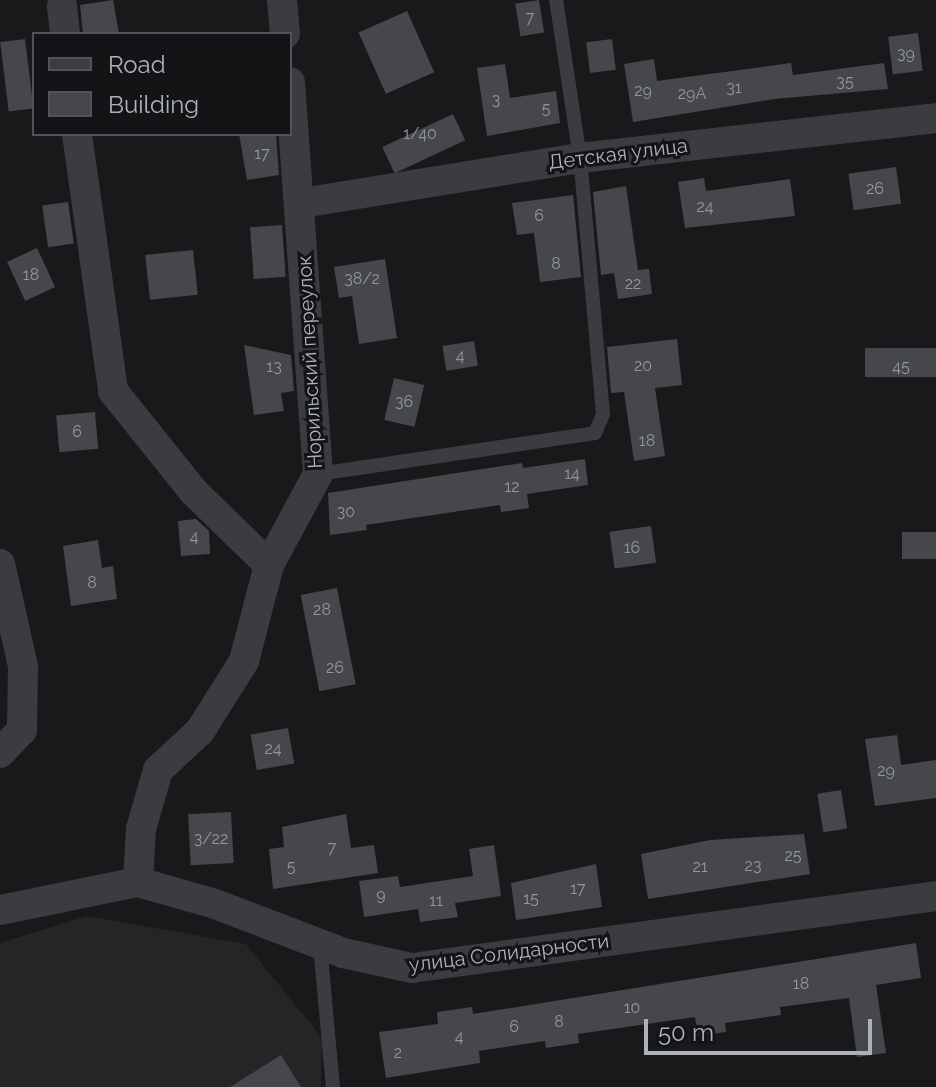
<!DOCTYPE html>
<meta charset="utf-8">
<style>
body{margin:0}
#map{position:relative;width:936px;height:1087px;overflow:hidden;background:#19191b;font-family:Raleway,sans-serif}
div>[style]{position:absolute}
.built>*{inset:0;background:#252528}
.building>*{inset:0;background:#46474b;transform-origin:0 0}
.lane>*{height:14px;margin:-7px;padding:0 7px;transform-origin:7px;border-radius:7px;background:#3a3c40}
.street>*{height:30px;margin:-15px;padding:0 15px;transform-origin:15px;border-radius:15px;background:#3a3c40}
span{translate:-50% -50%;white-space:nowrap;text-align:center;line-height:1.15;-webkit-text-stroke:6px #141416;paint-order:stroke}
.number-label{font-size:16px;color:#92979e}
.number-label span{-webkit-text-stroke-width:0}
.street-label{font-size:20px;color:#acb2ba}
.legend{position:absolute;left:32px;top:32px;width:260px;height:104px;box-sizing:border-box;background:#141416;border:2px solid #515358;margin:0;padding:10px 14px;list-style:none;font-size:24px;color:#acb2ba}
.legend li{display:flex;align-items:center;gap:16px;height:40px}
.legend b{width:40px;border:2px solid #515358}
.scale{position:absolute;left:644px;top:1019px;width:228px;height:36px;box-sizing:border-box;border:4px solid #acb2ba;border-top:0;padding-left:10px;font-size:24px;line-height:28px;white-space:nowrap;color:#acb2ba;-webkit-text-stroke:6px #141416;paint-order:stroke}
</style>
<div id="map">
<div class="built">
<i style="clip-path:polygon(87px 916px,246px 944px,322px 1038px,321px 1087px,0 1087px,0 943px)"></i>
</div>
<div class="building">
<i style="clip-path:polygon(113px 0,119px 34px,83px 34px,80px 5px)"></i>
<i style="left:539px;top:0;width:33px;height:24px;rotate:81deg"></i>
<i style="left:407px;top:11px;width:67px;height:53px;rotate:66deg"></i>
<i style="left:918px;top:33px;width:38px;height:30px;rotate:83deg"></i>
<i style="left:25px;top:39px;width:70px;height:25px;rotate:83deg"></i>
<i style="left:612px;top:39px;width:31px;height:26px;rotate:83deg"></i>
<i style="clip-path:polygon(654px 59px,657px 81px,791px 63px,793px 75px,884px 63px,888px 89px,774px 99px,633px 122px,624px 64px)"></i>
<i style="clip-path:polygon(505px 64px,510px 98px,556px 91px,560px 123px,487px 136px,477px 68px)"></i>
<i style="left:453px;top:114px;width:29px;height:78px;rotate:65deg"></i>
<i style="clip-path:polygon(239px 134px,276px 134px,279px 175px,247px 180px)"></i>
<i style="left:896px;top:167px;width:37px;height:48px;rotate:82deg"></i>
<i style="clip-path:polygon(704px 178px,706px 191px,790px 179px,795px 216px,685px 228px,678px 182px)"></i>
<i style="clip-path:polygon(626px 186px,638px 270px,649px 269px,652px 294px,618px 299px,614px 273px,601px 275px,593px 192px)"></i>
<i style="clip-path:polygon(573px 195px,581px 277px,540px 282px,534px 233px,517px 235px,512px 203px)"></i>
<i style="left:68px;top:202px;width:42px;height:26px;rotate:82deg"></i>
<i style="left:282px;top:225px;width:52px;height:32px;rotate:86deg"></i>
<i style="left:37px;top:248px;width:43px;height:33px;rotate:65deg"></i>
<i style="left:193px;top:250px;width:45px;height:48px;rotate:84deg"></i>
<i style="clip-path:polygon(385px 259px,397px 338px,359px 344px,352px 296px,339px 298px,334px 267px)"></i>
<i style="clip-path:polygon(677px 339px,682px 385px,655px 388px,665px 456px,634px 461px,624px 392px,611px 393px,607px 347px)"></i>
<i style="left:474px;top:341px;width:25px;height:32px;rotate:81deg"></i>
<i style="clip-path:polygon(244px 345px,291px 355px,294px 391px,281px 393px,284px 411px,254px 415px)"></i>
<i style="left:936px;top:348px;width:29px;height:71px;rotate:90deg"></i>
<i style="left:394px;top:378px;width:31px;height:43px;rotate:13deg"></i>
<i style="left:95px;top:412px;width:37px;height:39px;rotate:85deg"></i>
<i style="clip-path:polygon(585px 459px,588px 485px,527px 494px,529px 508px,501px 512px,500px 505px,366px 525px,367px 530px,330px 535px,328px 493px,522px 463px,523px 468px)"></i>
<i style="clip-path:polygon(196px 519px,209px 531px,210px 554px,181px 556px,178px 521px)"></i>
<i style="left:651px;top:526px;width:37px;height:42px;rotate:82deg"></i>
<i style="left:936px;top:532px;width:27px;height:34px;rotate:90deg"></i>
<i style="clip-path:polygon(98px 540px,102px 568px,113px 566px,117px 599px,71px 606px,63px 546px)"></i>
<i style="left:337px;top:588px;width:98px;height:37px;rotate:79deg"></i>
<i style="left:288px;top:728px;width:36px;height:38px;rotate:80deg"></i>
<i style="clip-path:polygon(897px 735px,901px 765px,936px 760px,936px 798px,875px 806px,865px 739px)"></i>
<i style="left:841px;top:790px;width:39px;height:24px;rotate:81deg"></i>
<i style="left:231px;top:812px;width:51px;height:43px;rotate:87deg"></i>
<i style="clip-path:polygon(346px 814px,351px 848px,374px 845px,378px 873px,273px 889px,269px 849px,284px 847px,282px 827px)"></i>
<i style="clip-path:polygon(804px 834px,810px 874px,648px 899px,641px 854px,710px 840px)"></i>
<i style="clip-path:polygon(494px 845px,501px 896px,455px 903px,458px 917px,420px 922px,418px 909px,364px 917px,359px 881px,398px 876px,400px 887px,473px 876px,469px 849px)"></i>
<i style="clip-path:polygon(596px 864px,602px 907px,516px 920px,511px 883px)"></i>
<i style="clip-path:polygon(916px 943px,921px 978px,876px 985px,886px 1053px,857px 1057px,849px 998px,780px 1007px,781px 1015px,725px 1023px,726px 1032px,698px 1036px,695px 1017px,578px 1034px,579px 1043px,546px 1048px,545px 1041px,479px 1051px,480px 1063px,386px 1078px,379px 1032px,438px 1024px,437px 1012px,472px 1007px,473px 1014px)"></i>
<i style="clip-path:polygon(281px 1055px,301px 1087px,230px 1087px)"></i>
</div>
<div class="lane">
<i style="left:318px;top:474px;width:280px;rotate:-8.4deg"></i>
<i style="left:595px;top:433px;width:21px;rotate:-67deg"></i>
<i style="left:603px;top:414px;width:257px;rotate:-95.1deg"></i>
<i style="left:580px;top:158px;width:160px;rotate:-98.6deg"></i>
<i style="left:320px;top:945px;width:143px;rotate:84.8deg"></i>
</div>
<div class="street">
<i style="left:282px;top:0;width:34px;rotate:85deg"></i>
<i style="left:62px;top:6px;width:28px;rotate:84deg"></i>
<i style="left:77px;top:134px;width:260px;rotate:82deg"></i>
<i style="left:113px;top:391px;width:128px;rotate:51.3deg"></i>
<i style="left:193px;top:491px;width:106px;rotate:44.2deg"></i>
<i style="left:302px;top:203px;width:282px;rotate:-9.2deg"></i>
<i style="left:580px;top:158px;width:358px;rotate:-6.4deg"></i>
<i style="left:0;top:564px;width:105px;rotate:77.3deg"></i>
<i style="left:23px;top:666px;width:64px;rotate:90.9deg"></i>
<i style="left:22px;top:730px;width:32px;rotate:134deg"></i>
<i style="left:138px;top:882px;width:53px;rotate:-86.8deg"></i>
<i style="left:141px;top:829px;width:61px;rotate:-73.9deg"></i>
<i style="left:158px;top:770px;width:57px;rotate:-42.9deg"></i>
<i style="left:200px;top:731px;width:83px;rotate:-57.8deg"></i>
<i style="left:244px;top:661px;width:99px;rotate:-75.4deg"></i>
<i style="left:269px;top:565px;width:103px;rotate:-61.7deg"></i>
<i style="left:318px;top:474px;width:393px;rotate:-94.1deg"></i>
<i style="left:0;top:910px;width:141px;rotate:-11.5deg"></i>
<i style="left:138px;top:882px;width:80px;rotate:15.9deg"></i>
<i style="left:215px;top:904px;width:137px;rotate:20.9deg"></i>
<i style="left:343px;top:953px;width:71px;rotate:12.3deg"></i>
<i style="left:412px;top:968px;width:529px;rotate:-7.82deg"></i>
</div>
<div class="number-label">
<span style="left:530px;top:18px">7</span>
<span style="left:906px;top:54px">39</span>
<span style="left:845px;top:82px">35</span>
<span style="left:734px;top:88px">31</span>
<span style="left:643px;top:91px">29</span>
<span style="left:692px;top:94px">29А</span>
<span style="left:496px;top:100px">3</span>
<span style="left:546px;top:109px">5</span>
<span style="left:420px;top:134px">1/40</span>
<span style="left:262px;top:154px">17</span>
<span style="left:875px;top:189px">26</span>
<span style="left:705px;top:207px">24</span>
<span style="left:539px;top:216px">6</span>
<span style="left:556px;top:264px">8</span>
<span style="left:31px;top:275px">18</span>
<span style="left:362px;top:279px">38/2</span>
<span style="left:633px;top:284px">22</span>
<span style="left:460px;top:356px">4</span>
<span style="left:643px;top:366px">20</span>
<span style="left:274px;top:367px">13</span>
<span style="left:901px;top:367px">45</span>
<span style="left:404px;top:402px">36</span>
<span style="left:77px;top:432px">6</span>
<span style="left:647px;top:441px">18</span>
<span style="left:572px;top:474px">14</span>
<span style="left:512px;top:487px">12</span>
<span style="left:346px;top:512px">30</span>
<span style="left:194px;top:537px">4</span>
<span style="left:632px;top:548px">16</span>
<span style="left:92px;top:583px">8</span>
<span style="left:322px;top:610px">28</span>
<span style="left:335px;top:668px">26</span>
<span style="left:273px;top:749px">24</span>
<span style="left:886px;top:771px">29</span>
<span style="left:211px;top:839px">3/22</span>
<span style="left:332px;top:848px">7</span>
<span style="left:793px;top:856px">25</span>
<span style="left:753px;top:866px">23</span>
<span style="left:291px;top:867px">5</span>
<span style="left:700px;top:867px">21</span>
<span style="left:578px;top:889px">17</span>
<span style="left:381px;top:895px">9</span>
<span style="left:531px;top:899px">15</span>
<span style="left:436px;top:901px">11</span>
<span style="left:801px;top:984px">18</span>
<span style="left:632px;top:1008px">10</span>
<span style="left:559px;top:1022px">8</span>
<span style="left:514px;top:1027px">6</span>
<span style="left:459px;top:1037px">4</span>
<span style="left:398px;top:1053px">2</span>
</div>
<div class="street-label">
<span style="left:618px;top:154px;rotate:-7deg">Детская улица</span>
<span style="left:310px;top:362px;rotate:-93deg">Норильский переулок</span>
<span style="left:509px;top:953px;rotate:-7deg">улица Солидарности</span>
</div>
<ul class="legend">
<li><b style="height:10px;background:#3a3c40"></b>Road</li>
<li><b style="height:22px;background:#46474b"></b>Building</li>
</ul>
<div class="scale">50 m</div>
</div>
